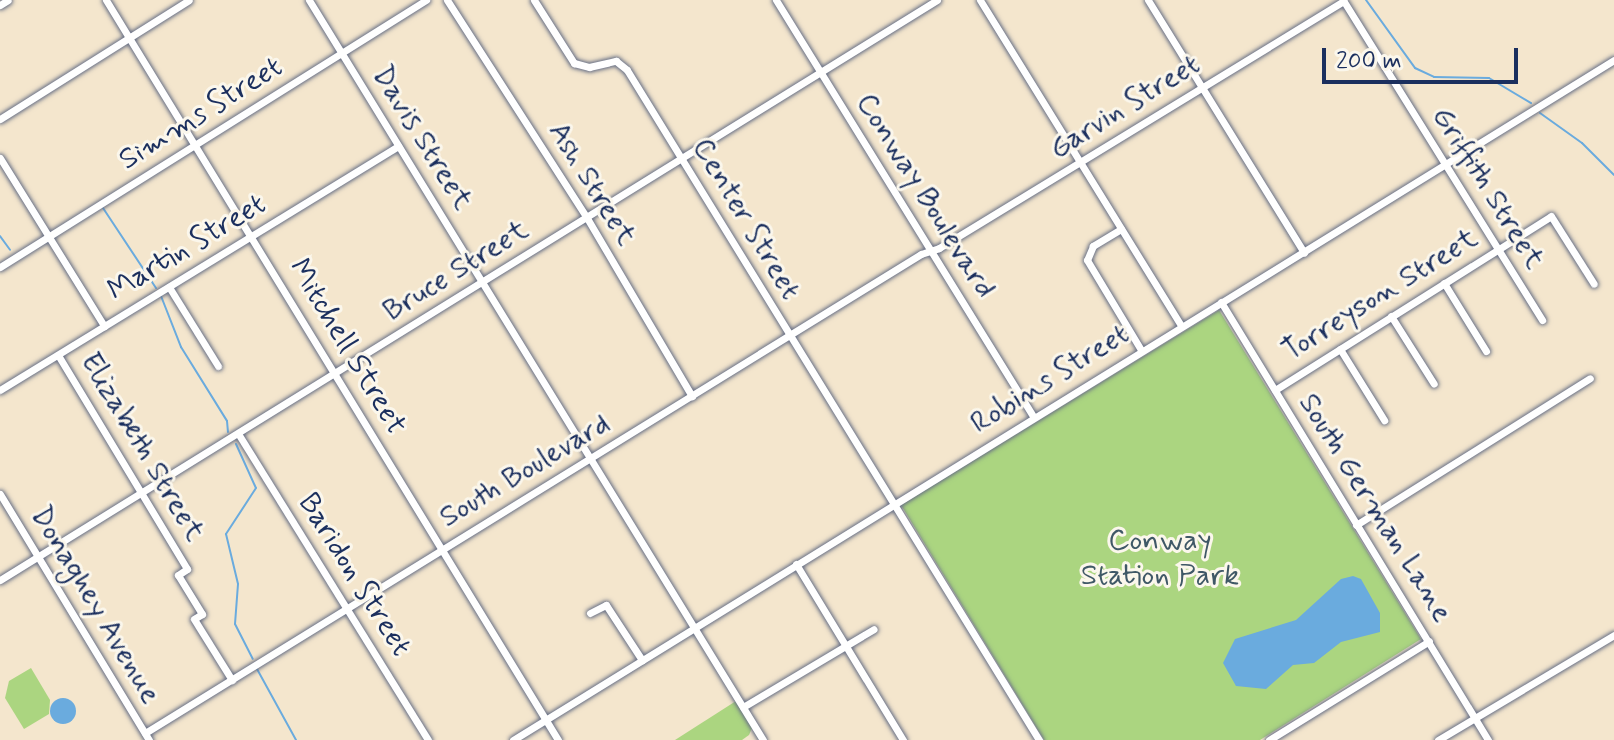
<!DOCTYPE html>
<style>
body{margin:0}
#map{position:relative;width:1614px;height:740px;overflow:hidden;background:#f4e6cd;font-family:Mynerve,sans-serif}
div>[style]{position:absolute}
.green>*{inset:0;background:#abd580}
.water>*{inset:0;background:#6aabde}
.round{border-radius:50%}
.stream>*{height:2px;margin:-1px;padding:0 1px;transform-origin:1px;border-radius:1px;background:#6aabde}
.roads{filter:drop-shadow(0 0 2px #676f85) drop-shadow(0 0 2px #676f85)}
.minor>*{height:7px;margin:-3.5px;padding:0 3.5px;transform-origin:3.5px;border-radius:3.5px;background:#fff}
span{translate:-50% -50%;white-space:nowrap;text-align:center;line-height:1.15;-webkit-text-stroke:6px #fbf7ec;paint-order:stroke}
.street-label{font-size:30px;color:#1b2f5e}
.park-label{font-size:30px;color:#3f5866}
.scale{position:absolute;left:1322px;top:48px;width:196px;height:36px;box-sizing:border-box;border:4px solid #1b2f5e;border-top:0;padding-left:10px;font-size:24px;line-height:28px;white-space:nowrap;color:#1b2f5e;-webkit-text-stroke:6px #fbf7ec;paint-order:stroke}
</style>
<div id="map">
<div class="green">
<i style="clip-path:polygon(1219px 310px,1421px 639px,1260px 740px,1044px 740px,901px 505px)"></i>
<i style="clip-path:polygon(31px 668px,50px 700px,49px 714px,24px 729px,5px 698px,9px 681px)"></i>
<i style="clip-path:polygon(736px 701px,752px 728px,749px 735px,742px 740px,675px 740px)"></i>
</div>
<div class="water">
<i style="clip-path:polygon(1353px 576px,1361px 579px,1380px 613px,1380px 632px,1341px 642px,1314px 663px,1293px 665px,1266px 689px,1236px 686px,1223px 663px,1235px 639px,1296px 620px,1341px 579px)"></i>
<i class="round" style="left:50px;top:698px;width:26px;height:26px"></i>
</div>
<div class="stream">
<i style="left:1366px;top:0;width:84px;rotate:54.2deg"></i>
<i style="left:1415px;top:68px;width:21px;rotate:25deg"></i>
<i style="left:1434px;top:77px;width:55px;rotate:1deg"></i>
<i style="left:1489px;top:78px;width:49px;rotate:30.8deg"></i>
<i style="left:1540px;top:113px;width:52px;rotate:35.5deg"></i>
<i style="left:1582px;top:143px;width:45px;rotate:45deg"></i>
<i style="left:103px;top:208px;width:96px;rotate:56.5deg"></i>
<i style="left:0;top:236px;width:17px;rotate:54deg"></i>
<i style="left:161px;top:296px;width:55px;rotate:68.6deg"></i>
<i style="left:181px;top:347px;width:87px;rotate:58.1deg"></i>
<i style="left:227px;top:421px;width:11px;rotate:85deg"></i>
<i style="left:236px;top:444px;width:48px;rotate:65.6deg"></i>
<i style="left:256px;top:488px;width:55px;rotate:123.1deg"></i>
<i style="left:226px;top:534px;width:51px;rotate:76.5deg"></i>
<i style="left:238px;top:584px;width:40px;rotate:94.3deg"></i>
<i style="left:235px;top:624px;width:39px;rotate:63deg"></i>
<i style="left:257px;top:669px;width:81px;rotate:61.2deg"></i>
</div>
<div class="roads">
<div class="minor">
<i style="left:106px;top:0;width:867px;rotate:58.58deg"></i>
<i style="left:309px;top:0;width:868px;rotate:58.47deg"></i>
<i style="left:447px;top:0;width:259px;rotate:57.3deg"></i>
<i style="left:587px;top:218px;width:207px;rotate:59.5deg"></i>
<i style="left:534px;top:0;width:75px;rotate:57.6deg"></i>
<i style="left:574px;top:63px;width:16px;rotate:15deg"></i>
<i style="left:589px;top:67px;width:28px;rotate:-13deg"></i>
<i style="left:616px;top:61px;width:14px;rotate:39deg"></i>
<i style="left:627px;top:70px;width:787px;rotate:58.41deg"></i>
<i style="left:776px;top:0;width:490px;rotate:58.3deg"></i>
<i style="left:980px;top:0;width:382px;rotate:58.3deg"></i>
<i style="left:1148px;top:0;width:297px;rotate:58.3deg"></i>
<i style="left:1343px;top:0;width:377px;rotate:58.1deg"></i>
<i style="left:0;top:5px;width:9px;rotate:-32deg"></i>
<i style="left:0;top:119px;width:223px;rotate:-32.2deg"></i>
<i style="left:0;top:158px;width:198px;rotate:58.2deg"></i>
<i style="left:1121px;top:229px;width:33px;rotate:149deg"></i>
<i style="left:1093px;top:246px;width:15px;rotate:113deg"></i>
<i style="left:1087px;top:260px;width:105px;rotate:59deg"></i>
<i style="left:0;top:267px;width:503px;rotate:-32.08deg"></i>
<i style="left:1444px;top:283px;width:80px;rotate:58.3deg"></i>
<i style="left:169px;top:287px;width:93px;rotate:58.2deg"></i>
<i style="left:1221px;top:302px;width:513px;rotate:58.63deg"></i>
<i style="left:1391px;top:316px;width:80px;rotate:57.7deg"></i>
<i style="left:1340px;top:349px;width:84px;rotate:58.2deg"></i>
<i style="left:58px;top:355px;width:250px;rotate:58.9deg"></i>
<i style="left:187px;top:569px;width:11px;rotate:146deg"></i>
<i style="left:178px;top:575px;width:46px;rotate:58.4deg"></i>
<i style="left:202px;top:614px;width:9px;rotate:148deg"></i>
<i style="left:194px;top:619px;width:72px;rotate:58.1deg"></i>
<i style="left:0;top:390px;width:467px;rotate:-31.5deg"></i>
<i style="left:1275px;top:390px;width:326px;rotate:-32.2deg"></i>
<i style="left:1551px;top:216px;width:80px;rotate:57.7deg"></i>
<i style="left:239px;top:435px;width:359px;rotate:58.2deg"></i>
<i style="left:0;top:494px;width:288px;rotate:58.8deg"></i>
<i style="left:1356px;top:525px;width:276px;rotate:-32.1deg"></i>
<i style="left:796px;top:564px;width:206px;rotate:58.7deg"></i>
<i style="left:0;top:580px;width:1102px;rotate:-31.76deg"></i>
<i style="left:590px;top:613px;width:18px;rotate:-27deg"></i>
<i style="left:606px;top:605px;width:66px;rotate:56.8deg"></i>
<i style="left:743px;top:707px;width:152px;rotate:-30.8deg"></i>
<i style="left:145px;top:733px;width:912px;rotate:-31.69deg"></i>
<i style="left:921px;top:254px;width:19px;rotate:-18deg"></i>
<i style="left:939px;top:248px;width:474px;rotate:-31.4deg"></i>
<i style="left:513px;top:740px;width:1294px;rotate:-31.7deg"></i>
<i style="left:1269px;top:740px;width:188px;rotate:-31.7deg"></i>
<i style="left:1438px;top:740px;width:205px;rotate:-30.8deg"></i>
</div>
</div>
<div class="street-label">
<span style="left:1125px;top:107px;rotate:-32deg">Garvin Street</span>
<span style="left:201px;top:114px;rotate:-32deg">Simms Street</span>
<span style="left:422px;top:138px;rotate:58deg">Davis Street</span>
<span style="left:592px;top:184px;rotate:58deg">Ash Street</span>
<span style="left:1488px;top:188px;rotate:58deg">Griffith Street</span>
<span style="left:925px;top:196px;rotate:58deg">Conway Boulevard</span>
<span style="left:746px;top:219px;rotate:59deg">Center Street</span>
<span style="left:187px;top:248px;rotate:-31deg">Martin Street</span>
<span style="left:456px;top:271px;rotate:-32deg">Bruce Street</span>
<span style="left:1380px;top:295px;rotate:-32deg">Torreyson Street</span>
<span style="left:347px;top:347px;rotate:59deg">Mitchell Street</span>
<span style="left:1050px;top:379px;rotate:-32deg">Robins Street</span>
<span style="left:142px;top:447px;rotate:59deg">Elizabeth Street</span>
<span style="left:525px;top:471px;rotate:-31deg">South Boulevard</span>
<span style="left:1375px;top:508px;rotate:58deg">South German Lane</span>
<span style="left:354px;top:575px;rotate:58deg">Baridon Street</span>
<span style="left:95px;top:605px;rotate:59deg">Donaghey Avenue</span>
</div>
<div class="park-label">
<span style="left:1160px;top:558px">Conway<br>Station Park</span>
</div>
<div class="scale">200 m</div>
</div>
